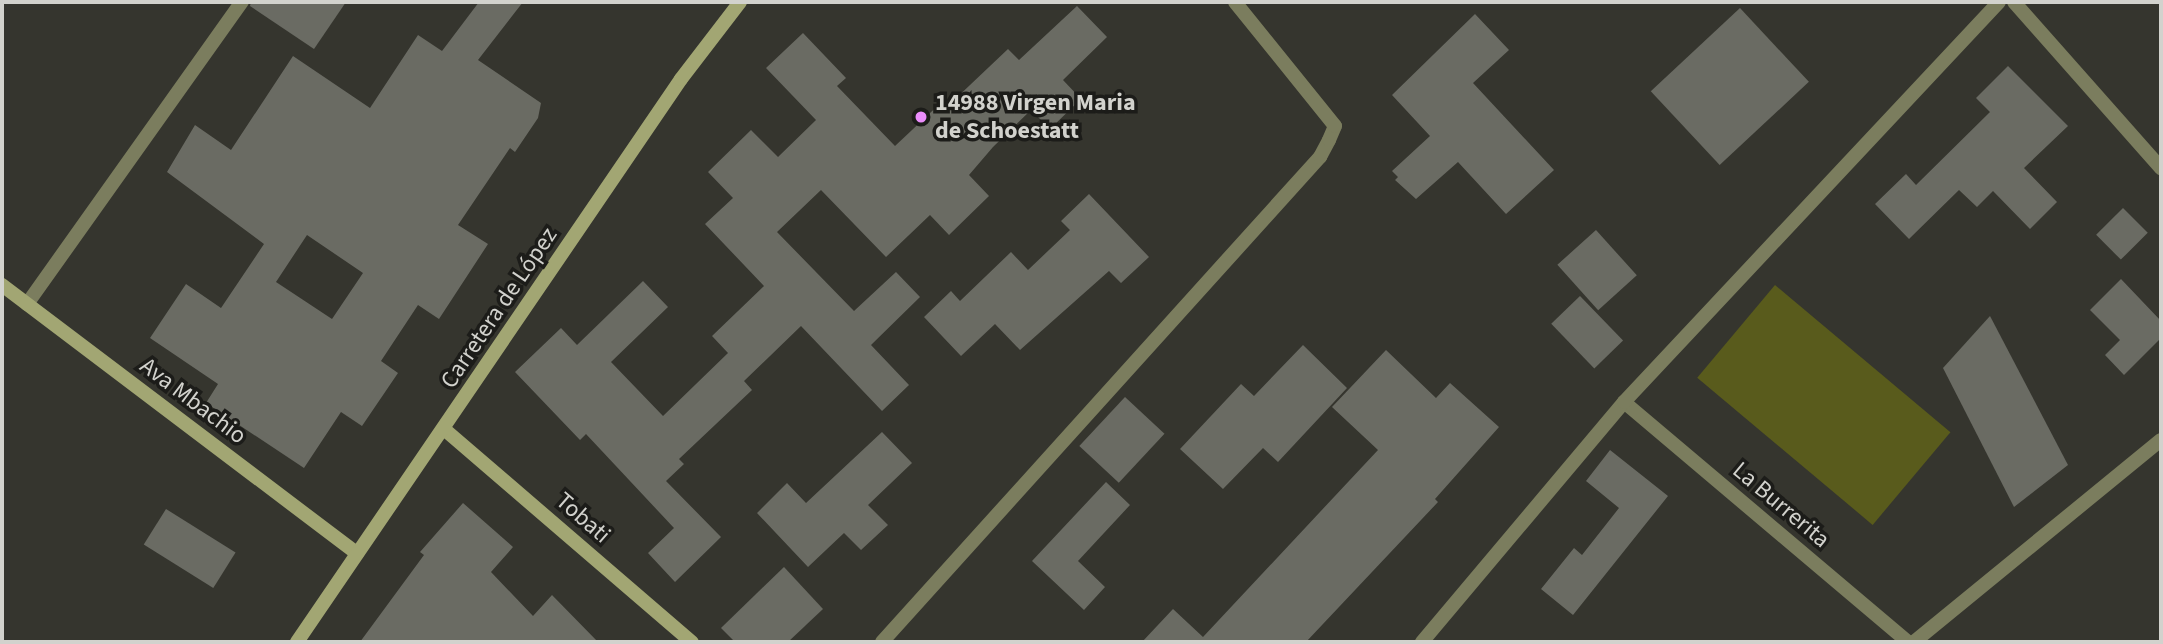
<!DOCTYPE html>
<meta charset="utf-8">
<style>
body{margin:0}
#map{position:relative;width:2163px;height:644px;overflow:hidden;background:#35352e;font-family:"Source Sans 3",sans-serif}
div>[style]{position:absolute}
.green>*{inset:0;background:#595b1c;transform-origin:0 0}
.building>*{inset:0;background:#6a6b63;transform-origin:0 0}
.street>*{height:14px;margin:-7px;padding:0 7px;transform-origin:7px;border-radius:7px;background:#7b7d5e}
.secondary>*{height:14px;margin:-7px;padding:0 7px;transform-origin:7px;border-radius:7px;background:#a2a673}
.dots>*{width:19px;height:19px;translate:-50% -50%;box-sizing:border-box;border:4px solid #1c1c19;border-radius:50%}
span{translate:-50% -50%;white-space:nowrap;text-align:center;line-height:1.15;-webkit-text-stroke:7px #1c1c19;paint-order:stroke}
.poi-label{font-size:24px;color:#d2d2cd;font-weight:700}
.left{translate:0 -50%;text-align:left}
.street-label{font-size:24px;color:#d2d2cd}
.frame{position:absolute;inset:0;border:4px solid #d2d2cd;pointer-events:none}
</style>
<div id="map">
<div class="green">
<i style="left:1775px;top:285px;width:229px;height:121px;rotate:40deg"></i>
</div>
<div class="building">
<i style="clip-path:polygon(251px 2px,346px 2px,314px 49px,250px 6px)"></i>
<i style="clip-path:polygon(evenodd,479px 2px,523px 2px,478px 60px,541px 103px,538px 118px,515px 152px,510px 148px,458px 225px,488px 244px,439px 319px,418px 305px,381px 361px,398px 373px,362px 426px,341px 412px,304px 468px,206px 403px,218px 384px,150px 338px,186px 284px,221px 308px,264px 244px,167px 172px,195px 125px,231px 150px,293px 56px,370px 108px,418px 35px,442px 51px,479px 2px,307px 235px,363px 273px,332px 319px,276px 282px,307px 235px)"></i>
<i style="clip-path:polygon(1077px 6px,1107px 37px,1063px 80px,1081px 99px,1050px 129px,1031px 110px,993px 147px,969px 175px,989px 196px,949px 235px,930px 215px,886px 257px,821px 190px,777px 232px,854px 311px,896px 272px,920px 297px,871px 345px,909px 385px,882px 411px,801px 326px,744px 381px,752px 390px,679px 459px,684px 464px,666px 481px,721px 537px,675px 582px,648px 553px,674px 528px,586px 434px,580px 440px,515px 372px,561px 328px,577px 345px,643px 281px,668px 307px,611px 362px,663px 416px,728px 353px,712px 336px,764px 286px,705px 224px,733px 198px,708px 172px,751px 130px,778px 157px,816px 120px,766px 68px,803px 33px,846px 78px,837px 86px,895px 146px,946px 98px,951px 103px,1008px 49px,1019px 60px)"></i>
<i style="left:1740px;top:8px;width:101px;height:122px;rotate:47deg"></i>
<i style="clip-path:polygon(1475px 14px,1509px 50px,1473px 83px,1554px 170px,1506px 214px,1458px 162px,1416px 199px,1395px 180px,1398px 177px,1392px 171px,1430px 136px,1392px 95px)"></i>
<i style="clip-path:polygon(2008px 66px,2068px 126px,2024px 168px,2057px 202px,2030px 229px,1993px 191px,1977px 207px,1959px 190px,1909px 239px,1875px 204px,1906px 174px,1916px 185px,1990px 112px,1976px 98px)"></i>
<i style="clip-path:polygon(1089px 194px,1149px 257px,1121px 283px,1109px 271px,1020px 350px,995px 324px,961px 356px,924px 317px,951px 291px,960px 301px,1011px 252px,1028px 270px,1070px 230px,1061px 221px)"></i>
<i style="left:2123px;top:208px;width:35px;height:38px;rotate:45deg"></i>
<i style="left:1596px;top:230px;width:61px;height:52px;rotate:48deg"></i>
<i style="clip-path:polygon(2121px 279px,2161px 321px,2161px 338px,2124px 375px,2105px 355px,2120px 340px,2090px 310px)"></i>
<i style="left:1580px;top:296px;width:62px;height:40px;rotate:46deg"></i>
<i style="clip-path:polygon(1990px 316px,2068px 465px,2014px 507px,1943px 368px)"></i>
<i style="clip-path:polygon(1303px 345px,1347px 388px,1278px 462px,1263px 448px,1223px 489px,1180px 449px,1241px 384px,1254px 396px)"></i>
<i style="clip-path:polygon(1386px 350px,1436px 398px,1450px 383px,1499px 427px,1435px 499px,1438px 502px,1306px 642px,1142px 642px,1173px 609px,1203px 637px,1378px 450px,1332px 407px)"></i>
<i style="left:1125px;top:397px;width:54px;height:67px;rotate:43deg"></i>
<i style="clip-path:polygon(882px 432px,912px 463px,868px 505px,888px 525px,861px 550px,844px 533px,808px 567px,757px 513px,787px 483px,806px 503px)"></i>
<i style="clip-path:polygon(1610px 450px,1668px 496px,1573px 615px,1541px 589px,1574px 548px,1582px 555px,1619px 508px,1586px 481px)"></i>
<i style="clip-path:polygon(1106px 482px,1130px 505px,1078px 561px,1105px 587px,1084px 610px,1032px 561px)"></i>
<i style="clip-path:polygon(463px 503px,513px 547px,491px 572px,533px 616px,552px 595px,598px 642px,360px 642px,424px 555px,420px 552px)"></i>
<i style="left:166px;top:509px;width:82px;height:42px;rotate:32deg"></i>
<i style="clip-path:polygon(784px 567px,823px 609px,788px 642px,735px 642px,721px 628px)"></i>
</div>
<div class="street">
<i style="left:2014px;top:2px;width:222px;rotate:48.5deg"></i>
<i style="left:27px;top:304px;width:371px;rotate:-54.6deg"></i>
<i style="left:1624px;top:402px;width:372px;rotate:40.2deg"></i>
<i style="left:882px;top:642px;width:654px;rotate:-47.92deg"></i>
<i style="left:1320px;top:157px;width:19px;rotate:-62deg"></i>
<i style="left:1329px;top:140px;width:15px;rotate:-67deg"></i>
<i style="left:1335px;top:126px;width:159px;rotate:-128.9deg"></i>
<i style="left:1422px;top:642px;width:314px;rotate:-49.9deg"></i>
<i style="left:1624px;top:402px;width:548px;rotate:-46.85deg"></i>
<i style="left:1914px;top:642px;width:319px;rotate:-39.3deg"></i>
</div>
<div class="secondary">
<i style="left:2px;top:285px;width:445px;rotate:37.1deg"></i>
<i style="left:444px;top:429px;width:327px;rotate:40.7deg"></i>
<i style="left:297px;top:642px;width:681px;rotate:-55.7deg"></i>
<i style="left:681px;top:79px;width:97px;rotate:-52.5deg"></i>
</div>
<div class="dots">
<i style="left:921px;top:117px;background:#eb8dfb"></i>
</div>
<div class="poi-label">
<span class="left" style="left:935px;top:117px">14988 Virgen Maria<br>de Schoestatt</span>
</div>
<div class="street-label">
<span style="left:499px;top:308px;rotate:-56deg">Carretera de López</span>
<span style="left:193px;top:401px;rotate:37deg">Ava Mbachio</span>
<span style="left:1781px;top:505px;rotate:40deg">La Burrerita</span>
<span style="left:583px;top:518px;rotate:41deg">Tobati</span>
</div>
<div class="frame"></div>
</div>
